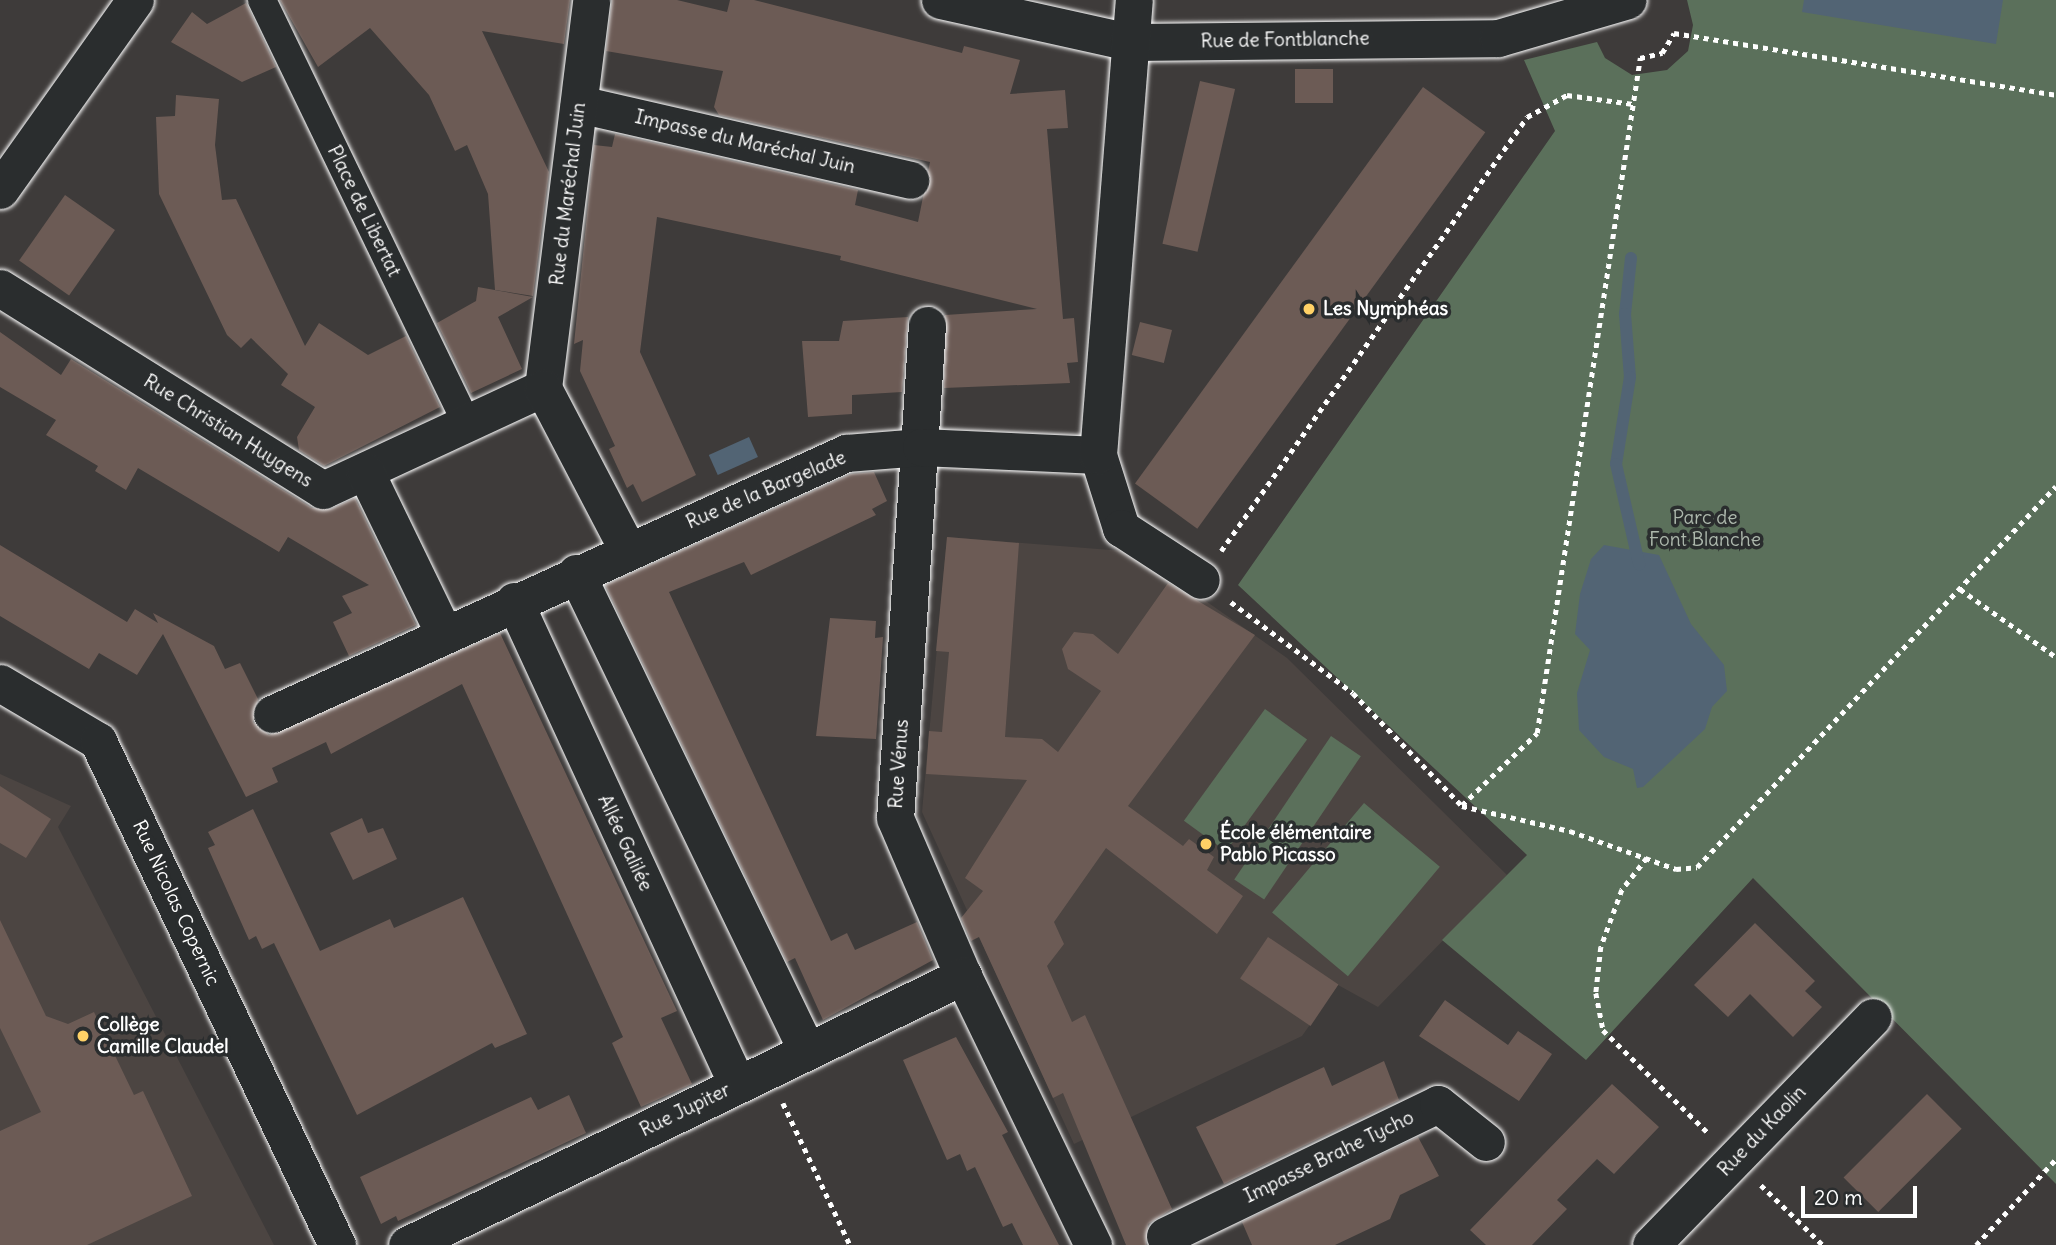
<!DOCTYPE html>
<meta charset="utf-8">
<style>
body{margin:0}
#map{position:relative;width:2056px;height:1245px;overflow:hidden;background:#3e3b3a;font-family:Delius,sans-serif}
div>[style]{position:absolute}
.built>*{inset:0;background:#4c4542}
.green>*{inset:0;background:#5b705b;transform-origin:0 0}
.water>*{inset:0;background:#526474;transform-origin:0 0}
.stream>*{height:12px;margin:-6px;padding:0 6px;transform-origin:6px;border-radius:6px;background:#526474}
.building>*{inset:0;background:#6c5b55;transform-origin:0 0}
.path>*{height:4.5px;margin-top:-2.25px;transform-origin:0;background:repeating-linear-gradient(90deg,#fff 0 5px,transparent 0 10px)}
.roads{filter:drop-shadow(0 0 2px #fff) drop-shadow(0 0 2px #fff)}
.pedestrian>*{height:28px;margin:-14px;padding:0 14px;transform-origin:14px;border-radius:14px;background:#2a2d2e}
.minor>*{height:37px;margin:-18.5px;padding:0 18.5px;transform-origin:18.5px;border-radius:18.5px;background:#2a2d2e}
.dots>*{width:19px;height:19px;translate:-50% -50%;box-sizing:border-box;border:4px solid #2a2d2e;border-radius:50%}
span{translate:-50% -50%;white-space:nowrap;text-align:center;line-height:1.15;-webkit-text-stroke:7px #2a2d2e;paint-order:stroke}
.street-label{font-size:19px;color:#fff}
.poi-label{font-size:19px;color:#fff;font-weight:700}
.left{translate:0 -50%;text-align:left}
.park-label{font-size:19px;color:#adb8ad}
.scale{position:absolute;left:1801px;top:1186px;width:116px;height:32px;box-sizing:border-box;border:4px solid #fff;border-top:0;padding-left:9px;font-size:21px;line-height:24px;white-space:nowrap;color:#fff;-webkit-text-stroke:5px #2a2d2e;paint-order:stroke}
</style>
<div id="map">
<div class="built">
<i style="clip-path:polygon(947px 537px,1136px 552px,1287px 658px,1507px 875px,1378px 1007px,1338px 985px,1302px 1036px,1074px 1144px,922px 812px)"></i>
<i style="clip-path:polygon(0 774px,71px 806px,58px 827px,274px 1245px,0 1245px)"></i>
</div>
<div class="green">
<i style="clip-path:polygon(1687px 0,2056px 0,2056px 1184px,1753px 878px,1586px 1060px,1442px 940px,1527px 855px,1238px 585px,1555px 131px,1524px 60px,1597px 42px,1605px 58px,1632px 75px,1667px 70px,1688px 51px,1693px 25px)"></i>
<i style="left:1265px;top:709px;width:52px;height:138px;rotate:36deg"></i>
<i style="left:1331px;top:736px;width:36px;height:173px;rotate:34deg"></i>
<i style="left:1364px;top:803px;width:99px;height:143px;rotate:40deg"></i>
</div>
<div class="water">
<i style="clip-path:polygon(1804px 0,2003px 0,1996px 44px,1802px 12px)"></i>
<i style="left:749px;top:437px;width:22px;height:44px;rotate:66deg"></i>
<i style="clip-path:polygon(1604px 545px,1659px 555px,1691px 624px,1724px 665px,1727px 691px,1712px 707px,1705px 729px,1643px 787px,1637px 788px,1633px 769px,1604px 757px,1579px 730px,1577px 693px,1590px 650px,1575px 634px,1580px 594px,1591px 559px)"></i>
</div>
<div class="stream">
<i style="left:1631px;top:258px;width:56px;rotate:96.1deg"></i>
<i style="left:1625px;top:314px;width:63px;rotate:85.5deg"></i>
<i style="left:1630px;top:377px;width:88px;rotate:99.1deg"></i>
<i style="left:1616px;top:464px;width:103px;rotate:77deg"></i>
</div>
<div class="building">
<i style="clip-path:polygon(280px 0,570px 0,564px 44px,482px 31px,549px 172px,533px 296px,495px 290px,488px 194px,467px 145px,455px 151px,429px 95px,370px 28px,318px 67px)"></i>
<i style="clip-path:polygon(612px 0,677px 0,727px 12px,730px 0,754px 0,962px 53px,964px 46px,1020px 60px,1010px 94px,1065px 90px,1068px 128px,1047px 129px,1063px 319px,1074px 318px,1078px 362px,1067px 363px,1070px 383px,944px 388px,945px 315px,1037px 309px,840px 260px,841px 256px,657px 217px,640px 352px,696px 475px,642px 502px,633px 484px,627px 488px,609px 449px,615px 446px,580px 371px,583px 340px,574px 344px,594px 145px,612px 147px,615px 134px,858px 190px,855px 205px,918px 222px,930px 162px,719px 115px,714px 107px,723px 71px,606px 51px)"></i>
<i style="clip-path:polygon(246px 3px,276px 67px,242px 82px,171px 42px,192px 12px,207px 24px)"></i>
<i style="left:1333px;top:69px;width:34px;height:38px;rotate:90deg"></i>
<i style="left:1200px;top:81px;width:36px;height:167px;rotate:13deg"></i>
<i style="left:1423px;top:87px;width:77px;height:490px;rotate:36deg"></i>
<i style="clip-path:polygon(176px 95px,219px 99px,215px 145px,222px 200px,236px 199px,305px 346px,319px 323px,368px 355px,406px 336px,440px 407px,324px 466px,299px 450px,297px 437px,315px 407px,281px 385px,288px 374px,251px 338px,241px 348px,227px 335px,159px 194px,156px 117px,175px 116px)"></i>
<i style="left:65px;top:195px;width:61px;height:80px;rotate:35deg"></i>
<i style="clip-path:polygon(478px 287px,533px 297px,498px 317px,522px 369px,471px 393px,437px 323px,476px 301px)"></i>
<i style="clip-path:polygon(908px 317px,902px 392px,852px 395px,852px 414px,808px 417px,802px 341px,839px 341px,843px 321px)"></i>
<i style="left:1140px;top:322px;width:33px;height:34px;rotate:14deg"></i>
<i style="clip-path:polygon(0 332px,61px 375px,71px 359px,312px 508px,331px 509px,355px 498px,416px 625px,349px 656px,333px 622px,352px 613px,342px 596px,369px 585px,288px 537px,279px 552px,138px 468px,126px 490px,95px 471px,98px 466px,46px 435px,56px 420px,0 387px)"></i>
<i style="clip-path:polygon(874px 472px,887px 501px,872px 509px,876px 515px,751px 575px,744px 562px,669px 592px,831px 941px,847px 933px,855px 950px,917px 922px,933px 960px,823px 1020px,795px 958px,787px 962px,605px 585px,851px 474px)"></i>
<i style="clip-path:polygon(947px 537px,1019px 543px,1005px 737px,1042px 739px,1058px 752px,1101px 691px,1068px 669px,1062px 649px,1074px 632px,1093px 634px,1118px 654px,1168px 583px,1255px 635px,1128px 806px,1183px 846px,1189px 839px,1214px 857px,1207px 870px,1243px 896px,1217px 934px,1106px 848px,1054px 922px,1064px 944px,1047px 966px,1072px 1022px,1085px 1015px,1172px 1209px,1148px 1224px,1146px 1245px,1126px 1245px,1063px 1093px,1053px 1098px,979px 937px,971px 941px,961px 918px,983px 891px,965px 878px,1027px 780px,926px 774px,929px 731px,942px 732px,949px 652px,936px 651px)"></i>
<i style="clip-path:polygon(0 545px,127px 622px,135px 609px,158px 623px,153px 613px,214px 646px,225px 669px,240px 663px,258px 699px,253px 722px,269px 735px,500px 633px,677px 1011px,661px 1018px,692px 1084px,641px 1107px,612px 1043px,623px 1037px,462px 684px,331px 754px,326px 742px,272px 768px,278px 782px,246px 797px,163px 634px,137px 675px,99px 653px,89px 669px,0 616px)"></i>
<i style="clip-path:polygon(830px 618px,876px 621px,875px 638px,883px 637px,876px 739px,816px 736px)"></i>
<i style="clip-path:polygon(0 786px,51px 819px,26px 858px,0 843px)"></i>
<i style="clip-path:polygon(253px 809px,320px 951px,390px 919px,394px 928px,463px 897px,527px 1034px,495px 1048px,492px 1043px,357px 1115px,274px 943px,262px 949px,256px 936px,249px 940px,208px 848px,215px 845px,208px 832px)"></i>
<i style="clip-path:polygon(362px 818px,368px 833px,383px 828px,397px 859px,353px 880px,330px 833px)"></i>
<i style="clip-path:polygon(0 920px,46px 1016px,68px 1024px,94px 1012px,134px 1095px,143px 1091px,192px 1196px,87px 1245px,0 1245px,0 1131px,41px 1112px,0 1028px)"></i>
<i style="clip-path:polygon(1755px 923px,1815px 981px,1805px 991px,1822px 1007px,1793px 1037px,1750px 994px,1728px 1017px,1694px 985px)"></i>
<i style="left:1268px;top:937px;width:85px;height:50px;rotate:34deg"></i>
<i style="clip-path:polygon(1445px 1000px,1508px 1045px,1518px 1031px,1552px 1054px,1519px 1101px,1419px 1036px)"></i>
<i style="clip-path:polygon(956px 1037px,1008px 1132px,1002px 1135px,1059px 1245px,1023px 1245px,1012px 1223px,1003px 1227px,975px 1167px,967px 1171px,960px 1154px,947px 1160px,903px 1060px)"></i>
<i style="clip-path:polygon(1384px 1061px,1399px 1100px,1224px 1184px,1196px 1127px,1324px 1067px,1332px 1086px)"></i>
<i style="clip-path:polygon(1612px 1084px,1659px 1127px,1614px 1174px,1597px 1159px,1557px 1200px,1567px 1209px,1532px 1245px,1486px 1245px,1470px 1230px)"></i>
<i style="left:1927px;top:1094px;width:49px;height:118px;rotate:45deg"></i>
<i style="clip-path:polygon(569px 1095px,586px 1133px,398px 1221px,396px 1216px,381px 1224px,360px 1177px,531px 1097px,538px 1110px)"></i>
<i style="clip-path:polygon(1418px 1137px,1439px 1176px,1400px 1195px,1390px 1219px,1335px 1245px,1252px 1245px,1242px 1222px)"></i>
</div>
<div class="path">
<i style="left:1221px;top:551px;width:531px;rotate:-54.81deg"></i>
<i style="left:1527px;top:117px;width:46px;rotate:-28.8deg"></i>
<i style="left:1567px;top:95px;width:67px;rotate:7.8deg"></i>
<i style="left:1960px;top:589px;width:118px;rotate:35.3deg"></i>
<i style="left:1231px;top:602px;width:152px;rotate:36.7deg"></i>
<i style="left:1353px;top:693px;width:157px;rotate:46deg"></i>
<i style="left:1462px;top:806px;width:111px;rotate:13deg"></i>
<i style="left:1570px;top:831px;width:113px;rotate:19.7deg"></i>
<i style="left:1676px;top:869px;width:21px;rotate:-5deg"></i>
<i style="left:1697px;top:867px;width:523px;rotate:-46.7deg"></i>
<i style="left:1462px;top:805px;width:104px;rotate:-43.8deg"></i>
<i style="left:1537px;top:733px;width:683px;rotate:-81.32deg"></i>
<i style="left:1640px;top:58px;width:23px;rotate:-13deg"></i>
<i style="left:1662px;top:53px;width:23px;rotate:-59deg"></i>
<i style="left:1674px;top:33px;width:387px;rotate:9.2deg"></i>
<i style="left:1647px;top:858px;width:41px;rotate:128deg"></i>
<i style="left:1622px;top:890px;width:61px;rotate:110.2deg"></i>
<i style="left:1601px;top:947px;width:46px;rotate:96.2deg"></i>
<i style="left:1596px;top:993px;width:38px;rotate:79deg"></i>
<i style="left:1603px;top:1030px;width:146px;rotate:44.4deg"></i>
<i style="left:783px;top:1103px;width:157px;rotate:64.7deg"></i>
<i style="left:1761px;top:1185px;width:86px;rotate:44.1deg"></i>
<i style="left:1976px;top:1245px;width:117px;rotate:-47.1deg"></i>
</div>
<div class="roads">
<div class="pedestrian">
<i style="left:262px;top:0;width:469px;rotate:64.2deg"></i>
</div>
<div class="minor">
<i style="left:940px;top:0;width:194px;rotate:12.5deg"></i>
<i style="left:1129px;top:42px;width:369px;rotate:-0.6deg"></i>
<i style="left:1498px;top:38px;width:135px;rotate:-16.3deg"></i>
<i style="left:579px;top:104px;width:340px;rotate:12.9deg"></i>
<i style="left:0;top:190px;width:233px;rotate:-54.6deg"></i>
<i style="left:0;top:288px;width:381px;rotate:32deg"></i>
<i style="left:323px;top:490px;width:242px;rotate:-24.9deg"></i>
<i style="left:543px;top:388px;width:391px;rotate:-82.9deg"></i>
<i style="left:927px;top:325px;width:494px;rotate:93.7deg"></i>
<i style="left:895px;top:818px;width:172px;rotate:66.7deg"></i>
<i style="left:963px;top:976px;width:299px;rotate:64.2deg"></i>
<i style="left:543px;top:388px;width:182px;rotate:62.4deg"></i>
<i style="left:1098px;top:455px;width:77px;rotate:72.5deg"></i>
<i style="left:1121px;top:528px;width:95px;rotate:33deg"></i>
<i style="left:365px;top:471px;width:181px;rotate:64.1deg"></i>
<i style="left:576px;top:573px;width:531px;rotate:64.21deg"></i>
<i style="left:514px;top:601px;width:532px;rotate:65.22deg"></i>
<i style="left:0;top:683px;width:114px;rotate:30.6deg"></i>
<i style="left:98px;top:741px;width:558px;rotate:64.63deg"></i>
<i style="left:272px;top:714px;width:631px;rotate:-24.45deg"></i>
<i style="left:846px;top:453px;width:75px;rotate:-4.6deg"></i>
<i style="left:921px;top:447px;width:177px;rotate:2.6deg"></i>
<i style="left:1098px;top:455px;width:456px;rotate:-85.5deg"></i>
<i style="left:1165px;top:1236px;width:303px;rotate:-25.8deg"></i>
<i style="left:1438px;top:1104px;width:61px;rotate:38.4deg"></i>
<i style="left:407px;top:1245px;width:618px;rotate:-25.82deg"></i>
<i style="left:1651px;top:1245px;width:318px;rotate:-45.8deg"></i>
</div>
</div>
<div class="dots">
<i style="left:1309px;top:309px;background:#ffd166"></i>
<i style="left:1206px;top:844px;background:#ffd166"></i>
<i style="left:83px;top:1036px;background:#ffd166"></i>
</div>
<div class="street-label">
<span style="left:1285px;top:40px;rotate:-1deg">Rue de Fontblanche</span>
<span style="left:745px;top:142px;rotate:13deg">Impasse du Maréchal Juin</span>
<span style="left:568px;top:194px;rotate:-83deg">Rue du Maréchal Juin</span>
<span style="left:364px;top:211px;rotate:64deg">Place de Libertat</span>
<span style="left:228px;top:431px;rotate:32deg">Rue Christian Huygens</span>
<span style="left:766px;top:490px;rotate:-23deg">Rue de la Bargelade</span>
<span style="left:899px;top:764px;rotate:-86deg">Rue Vénus</span>
<span style="left:625px;top:843px;rotate:65deg">Allée Galilée</span>
<span style="left:176px;top:903px;rotate:65deg">Rue Nicolas Copernic</span>
<span style="left:685px;top:1110px;rotate:-26deg">Rue Jupiter</span>
<span style="left:1762px;top:1131px;rotate:-46deg">Rue du Kaolin</span>
<span style="left:1329px;top:1157px;rotate:-26deg">Impasse Brahe Tycho</span>
</div>
<div class="poi-label">
<span class="left" style="left:1323px;top:309px">Les Nymphéas</span>
<span class="left" style="left:1220px;top:844px">École élémentaire<br>Pablo Picasso</span>
<span class="left" style="left:97px;top:1036px">Collège<br>Camille Claudel</span>
</div>
<div class="park-label">
<span style="left:1705px;top:529px">Parc de<br>Font Blanche</span>
</div>
<div class="scale">20 m</div>
</div>
